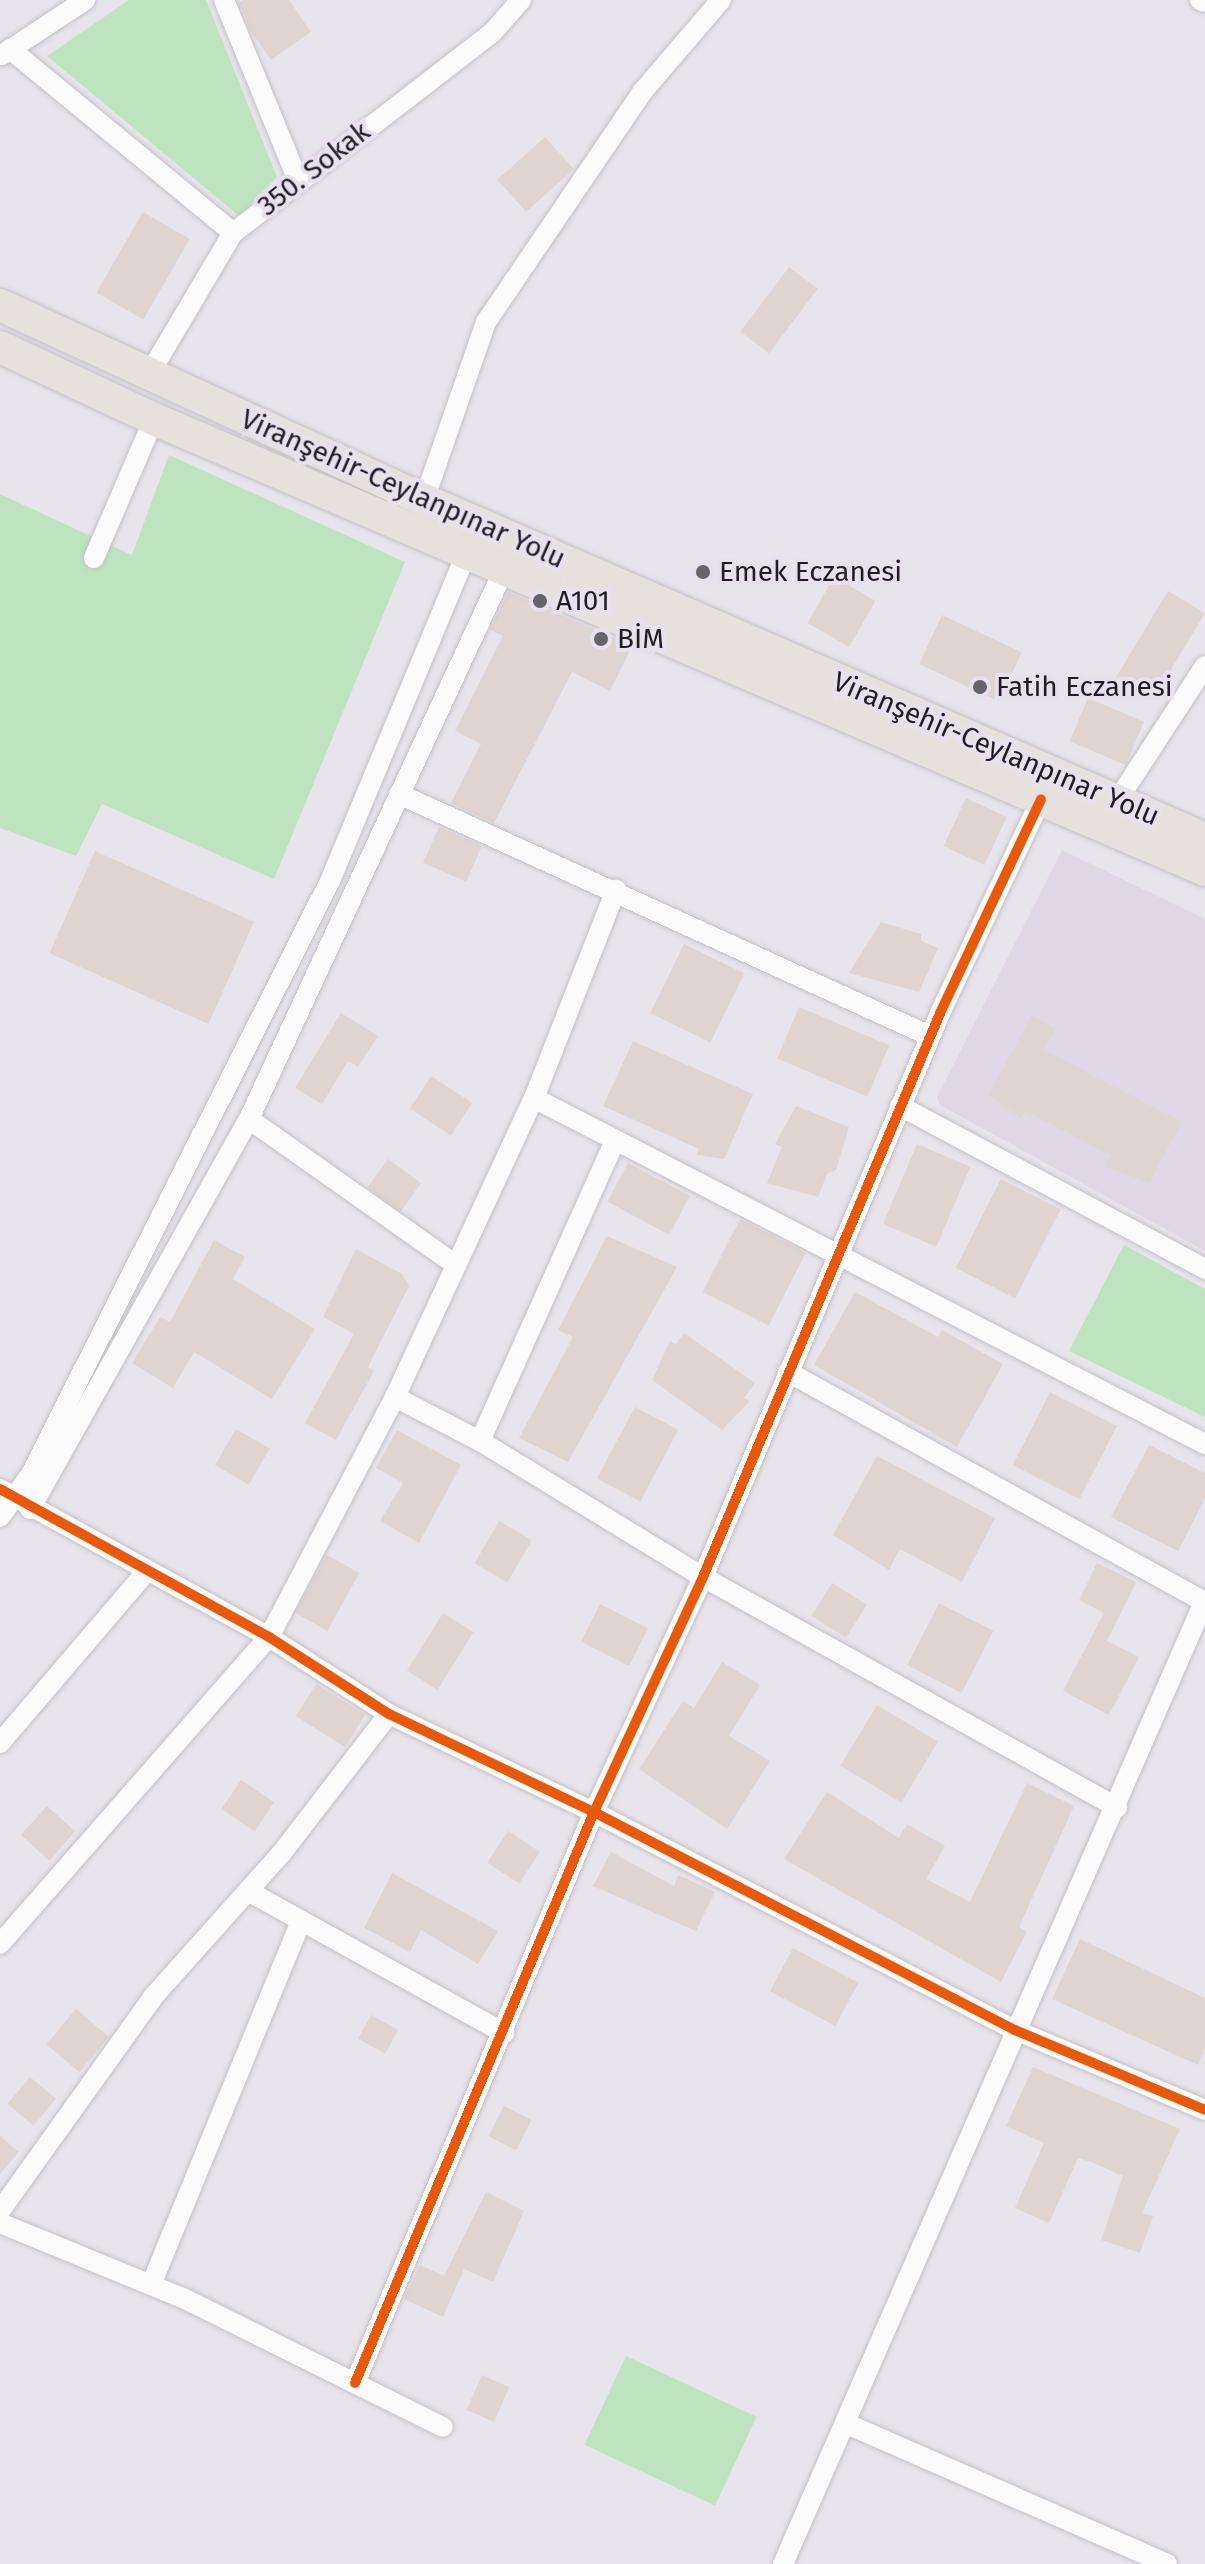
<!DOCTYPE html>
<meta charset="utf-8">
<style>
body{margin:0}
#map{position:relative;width:1205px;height:2564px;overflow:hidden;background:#e8e4ec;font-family:"Fira Sans",sans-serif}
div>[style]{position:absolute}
.built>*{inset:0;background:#e0d7e6}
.green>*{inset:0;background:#bde4bf;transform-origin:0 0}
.building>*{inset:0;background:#dfd4d0;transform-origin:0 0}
.roads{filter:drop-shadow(0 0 2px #c4c0c7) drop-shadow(0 0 2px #c4c0c7)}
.minor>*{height:20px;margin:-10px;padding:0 10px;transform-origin:10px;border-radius:10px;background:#fcfbfc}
.primary>*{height:32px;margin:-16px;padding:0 16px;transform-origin:16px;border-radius:16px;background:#e7e1de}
.cycleway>*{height:10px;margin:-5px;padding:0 5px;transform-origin:5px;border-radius:5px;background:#e8590c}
.dots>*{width:22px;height:22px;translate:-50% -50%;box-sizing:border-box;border:4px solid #e8e0ef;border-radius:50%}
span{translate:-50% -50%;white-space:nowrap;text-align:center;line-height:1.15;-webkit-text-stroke:8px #e8e0ef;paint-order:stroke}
.street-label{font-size:28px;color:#201d22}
.poi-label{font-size:28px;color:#201d22}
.left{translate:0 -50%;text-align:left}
</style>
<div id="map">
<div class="built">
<i style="clip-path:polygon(1062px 850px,1205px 919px,1205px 1251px,940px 1105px,937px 1097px)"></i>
</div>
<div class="green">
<i style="clip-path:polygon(129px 0,206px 0,277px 177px,239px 216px,47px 56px)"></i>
<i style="clip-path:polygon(169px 455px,405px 562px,274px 879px,102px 804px,76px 856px,0 828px,0 494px,132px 555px)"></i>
<i style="clip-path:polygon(1124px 1245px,1205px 1289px,1205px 1417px,1069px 1351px)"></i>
<i style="left:626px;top:2356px;width:144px;height:98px;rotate:25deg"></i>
</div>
<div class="building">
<i style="clip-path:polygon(243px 0,289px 0,311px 32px,271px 60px,250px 30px,239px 3px)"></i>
<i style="left:545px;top:137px;width:43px;height:64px;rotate:48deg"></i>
<i style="left:143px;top:212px;width:54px;height:93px;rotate:30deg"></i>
<i style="left:789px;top:267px;width:36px;height:81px;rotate:37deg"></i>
<i style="left:834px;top:577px;width:48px;height:53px;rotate:30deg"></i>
<i style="left:1168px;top:591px;width:43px;height:101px;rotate:31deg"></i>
<i style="clip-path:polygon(508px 592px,632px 646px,610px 691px,572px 672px,494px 823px,451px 803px,481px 744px,455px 731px,503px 636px,490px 630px)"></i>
<i style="left:942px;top:615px;width:88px;height:54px;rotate:25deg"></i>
<i style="left:1088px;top:698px;width:61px;height:47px;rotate:23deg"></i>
<i style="left:966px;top:798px;width:45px;height:53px;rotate:25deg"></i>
<i style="left:439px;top:827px;width:47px;height:39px;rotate:24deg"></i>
<i style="left:95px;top:851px;width:174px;height:112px;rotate:24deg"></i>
<i style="clip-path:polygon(881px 922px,921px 934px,921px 941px,938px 948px,919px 992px,849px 973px)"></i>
<i style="left:684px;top:944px;width:67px;height:77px;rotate:26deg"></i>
<i style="left:799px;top:1007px;width:98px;height:56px;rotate:23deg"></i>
<i style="clip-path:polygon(341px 1013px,378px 1036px,358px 1067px,348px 1061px,322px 1104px,295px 1088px)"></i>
<i style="clip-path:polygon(1031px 1016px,1055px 1029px,1044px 1050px,1182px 1122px,1149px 1183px,1105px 1166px,1111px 1155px,1025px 1111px,1021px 1119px,989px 1095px)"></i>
<i style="clip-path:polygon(633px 1041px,753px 1094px,724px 1159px,696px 1155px,699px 1149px,603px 1106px)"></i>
<i style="left:431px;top:1076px;width:49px;height:39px;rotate:33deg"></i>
<i style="clip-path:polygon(796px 1106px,849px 1127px,836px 1170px,827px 1174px,818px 1197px,767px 1183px,782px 1147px,775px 1144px)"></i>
<i style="left:917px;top:1144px;width:58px;height:87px;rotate:23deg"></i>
<i style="left:388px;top:1159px;width:41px;height:35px;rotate:36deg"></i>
<i style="left:628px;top:1163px;width:70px;height:44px;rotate:28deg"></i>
<i style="left:1001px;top:1179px;width:67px;height:100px;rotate:27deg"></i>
<i style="left:740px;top:1219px;width:74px;height:82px;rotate:27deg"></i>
<i style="clip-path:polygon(607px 1236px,677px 1267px,568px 1462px,519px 1438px,573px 1337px,558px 1330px)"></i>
<i style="clip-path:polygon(214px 1240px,245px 1257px,233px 1279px,315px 1329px,272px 1399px,194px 1352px,173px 1388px,132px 1363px,160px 1317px,170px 1322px)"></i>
<i style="clip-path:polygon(356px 1249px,402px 1274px,409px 1286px,368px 1367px,374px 1371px,336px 1440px,305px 1423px,354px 1334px,323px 1317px)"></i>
<i style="clip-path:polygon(855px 1292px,938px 1337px,942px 1330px,1003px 1364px,957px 1447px,814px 1365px)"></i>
<i style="clip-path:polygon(684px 1333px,755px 1383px,744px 1398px,750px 1401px,722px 1430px,652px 1380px,670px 1341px,676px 1344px)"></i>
<i style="left:1050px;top:1392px;width:75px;height:82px;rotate:27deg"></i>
<i style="left:635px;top:1407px;width:49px;height:81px;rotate:28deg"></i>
<i style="left:236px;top:1429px;width:39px;height:42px;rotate:30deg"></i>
<i style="clip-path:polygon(397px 1430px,461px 1465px,419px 1543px,380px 1521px,403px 1483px,376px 1468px)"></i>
<i style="clip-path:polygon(1149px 1445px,1205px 1473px,1205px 1498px,1178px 1551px,1111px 1517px)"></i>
<i style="clip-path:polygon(877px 1456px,995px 1518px,962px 1582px,900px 1549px,889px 1570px,833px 1535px)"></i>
<i style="left:499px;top:1521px;width:38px;height:49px;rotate:30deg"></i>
<i style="left:327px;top:1555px;width:37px;height:66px;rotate:29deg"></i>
<i style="clip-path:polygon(1097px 1563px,1136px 1582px,1107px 1641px,1139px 1657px,1109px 1715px,1063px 1691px,1104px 1613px,1079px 1600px)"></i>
<i style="left:832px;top:1583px;width:41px;height:39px;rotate:32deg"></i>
<i style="left:939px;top:1603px;width:61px;height:70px;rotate:27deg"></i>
<i style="left:600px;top:1604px;width:54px;height:42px;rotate:27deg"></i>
<i style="left:443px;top:1613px;width:36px;height:68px;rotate:32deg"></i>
<i style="clip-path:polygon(722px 1662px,760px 1685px,729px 1736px,770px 1761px,727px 1829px,639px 1769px,683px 1701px,694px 1708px)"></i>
<i style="left:316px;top:1684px;width:58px;height:38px;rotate:32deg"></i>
<i style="left:877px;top:1705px;width:71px;height:71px;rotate:31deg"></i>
<i style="left:241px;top:1780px;width:40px;height:35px;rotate:34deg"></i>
<i style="clip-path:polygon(1027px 1783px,1074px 1806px,1019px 1927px,1027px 1931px,1001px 1982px,784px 1859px,827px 1792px,899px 1838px,907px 1824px,945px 1846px,926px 1879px,970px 1902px)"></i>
<i style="left:47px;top:1806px;width:38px;height:39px;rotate:42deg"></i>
<i style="left:508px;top:1831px;width:38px;height:38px;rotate:33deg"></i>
<i style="clip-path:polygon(611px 1852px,674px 1886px,678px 1875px,715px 1892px,696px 1931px,593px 1886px)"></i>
<i style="clip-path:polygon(392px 1873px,498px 1931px,478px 1964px,421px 1930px,410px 1952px,364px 1928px)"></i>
<i style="clip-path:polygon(1080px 1939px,1205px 1998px,1205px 2049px,1198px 2065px,1052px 1999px)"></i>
<i style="left:793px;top:1948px;width:74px;height:49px;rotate:28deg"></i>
<i style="left:76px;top:2009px;width:43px;height:46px;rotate:40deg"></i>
<i style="left:371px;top:2015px;width:31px;height:27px;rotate:29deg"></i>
<i style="clip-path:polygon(1033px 2067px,1180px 2129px,1142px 2213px,1153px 2216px,1140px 2253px,1101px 2240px,1123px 2176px,1091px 2162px,1078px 2158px,1049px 2223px,1015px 2208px,1044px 2143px,1006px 2126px)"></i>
<i style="left:30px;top:2077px;width:34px;height:35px;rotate:40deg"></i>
<i style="left:504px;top:2106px;width:31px;height:34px;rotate:27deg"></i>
<i style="clip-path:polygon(0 2136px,19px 2152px,0 2174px)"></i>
<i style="clip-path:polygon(486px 2192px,524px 2211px,493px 2282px,464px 2269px,443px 2317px,404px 2299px,420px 2265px,444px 2276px)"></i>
<i style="left:482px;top:2375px;width:30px;height:38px;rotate:24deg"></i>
</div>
<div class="roads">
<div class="minor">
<i style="left:224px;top:0;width:195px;rotate:67.7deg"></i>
<i style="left:1200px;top:0;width:5px;rotate:22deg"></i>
<i style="left:10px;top:49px;width:289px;rotate:39.5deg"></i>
<i style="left:2px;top:55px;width:100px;rotate:-33.5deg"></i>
<i style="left:148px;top:376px;width:166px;rotate:-59.3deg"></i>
<i style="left:233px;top:233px;width:327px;rotate:-37.7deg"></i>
<i style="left:492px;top:33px;width:44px;rotate:-48.7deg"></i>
<i style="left:424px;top:500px;width:188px;rotate:-70.8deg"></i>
<i style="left:486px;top:322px;width:279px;rotate:-55.8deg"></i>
<i style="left:643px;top:91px;width:120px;rotate:-49.4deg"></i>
<i style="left:94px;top:558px;width:151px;rotate:-66.7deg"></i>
<i style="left:399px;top:794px;width:584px;rotate:24.5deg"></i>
<i style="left:1117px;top:801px;width:161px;rotate:-56.9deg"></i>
<i style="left:534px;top:1098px;width:755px;rotate:27.28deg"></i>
<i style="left:900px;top:1106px;width:346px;rotate:28.1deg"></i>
<i style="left:249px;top:1119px;width:253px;rotate:35.2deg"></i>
<i style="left:788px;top:1372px;width:476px;rotate:28.9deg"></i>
<i style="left:395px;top:1397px;width:96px;rotate:27.4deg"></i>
<i style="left:480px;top:1441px;width:261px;rotate:31.4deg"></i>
<i style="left:703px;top:1577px;width:474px;rotate:29.1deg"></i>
<i style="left:480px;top:1441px;width:330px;rotate:-65.8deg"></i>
<i style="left:0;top:1489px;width:307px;rotate:28.8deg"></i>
<i style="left:269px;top:1637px;width:143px;rotate:32.7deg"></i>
<i style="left:389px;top:1714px;width:227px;rotate:25.6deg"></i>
<i style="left:594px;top:1812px;width:474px;rotate:27.4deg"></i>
<i style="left:1015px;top:2030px;width:206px;rotate:22.8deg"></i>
<i style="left:30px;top:1509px;width:447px;rotate:-60.7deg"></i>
<i style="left:249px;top:1119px;width:617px;rotate:-65.1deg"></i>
<i style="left:0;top:1517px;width:53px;rotate:-54.2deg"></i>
<i style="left:31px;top:1474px;width:664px;rotate:-63.24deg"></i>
<i style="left:330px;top:881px;width:364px;rotate:-67.4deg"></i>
<i style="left:0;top:1743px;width:226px;rotate:-49.5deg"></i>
<i style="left:248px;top:1891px;width:293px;rotate:29deg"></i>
<i style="left:0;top:1944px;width:408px;rotate:-48.8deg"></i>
<i style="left:269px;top:1637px;width:271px;rotate:-62.3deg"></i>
<i style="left:395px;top:1397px;width:330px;rotate:-65.1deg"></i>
<i style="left:534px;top:1098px;width:224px;rotate:-68.5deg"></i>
<i style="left:0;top:2211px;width:263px;rotate:-54.4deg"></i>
<i style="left:153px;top:1997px;width:192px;rotate:-48.2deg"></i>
<i style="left:281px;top:1854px;width:177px;rotate:-52.4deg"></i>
<i style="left:0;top:2223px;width:198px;rotate:22.3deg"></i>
<i style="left:183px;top:2298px;width:290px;rotate:26.4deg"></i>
<i style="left:151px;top:2285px;width:394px;rotate:-67.6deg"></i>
<i style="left:355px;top:2383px;width:619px;rotate:-67.29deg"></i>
<i style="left:594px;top:1812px;width:259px;rotate:-65.1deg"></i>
<i style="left:703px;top:1577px;width:614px;rotate:-67.19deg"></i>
<i style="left:941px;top:1011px;width:234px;rotate:-64.7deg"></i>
<i style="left:847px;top:2424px;width:349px;rotate:23.6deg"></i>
<i style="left:783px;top:2564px;width:1052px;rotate:-66.36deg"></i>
</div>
<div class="primary">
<i style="left:0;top:305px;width:467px;rotate:24.7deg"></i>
<i style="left:424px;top:500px;width:851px;rotate:23.46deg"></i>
<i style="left:0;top:347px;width:170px;rotate:25.1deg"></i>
<i style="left:154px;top:419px;width:1144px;rotate:23.22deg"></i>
</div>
</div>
<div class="cycleway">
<i style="left:0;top:1489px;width:307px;rotate:28.8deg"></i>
<i style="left:269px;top:1637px;width:143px;rotate:32.7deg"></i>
<i style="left:389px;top:1714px;width:227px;rotate:25.6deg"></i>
<i style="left:594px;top:1812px;width:474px;rotate:27.4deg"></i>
<i style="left:1015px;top:2030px;width:206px;rotate:22.8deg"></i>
<i style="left:355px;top:2383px;width:619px;rotate:-67.29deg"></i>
<i style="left:594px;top:1812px;width:259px;rotate:-65.1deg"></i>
<i style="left:703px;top:1577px;width:614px;rotate:-67.19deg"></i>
<i style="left:941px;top:1011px;width:234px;rotate:-64.7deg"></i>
</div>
<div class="dots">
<i style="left:703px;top:572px;background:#666369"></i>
<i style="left:540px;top:601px;background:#666369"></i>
<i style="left:601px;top:639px;background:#666369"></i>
<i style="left:980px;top:687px;background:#666369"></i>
</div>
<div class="street-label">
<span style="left:314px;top:169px;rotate:-38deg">350. Sokak</span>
<span style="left:403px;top:489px;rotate:24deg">Viranşehir-Ceylanpınar Yolu</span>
<span style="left:996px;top:749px;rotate:23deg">Viranşehir-Ceylanpınar Yolu</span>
</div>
<div class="poi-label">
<span class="left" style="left:719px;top:572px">Emek Eczanesi</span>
<span class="left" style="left:556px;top:601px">A101</span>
<span class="left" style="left:617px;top:639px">BİM</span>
<span class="left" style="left:996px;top:687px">Fatih Eczanesi</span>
</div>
</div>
